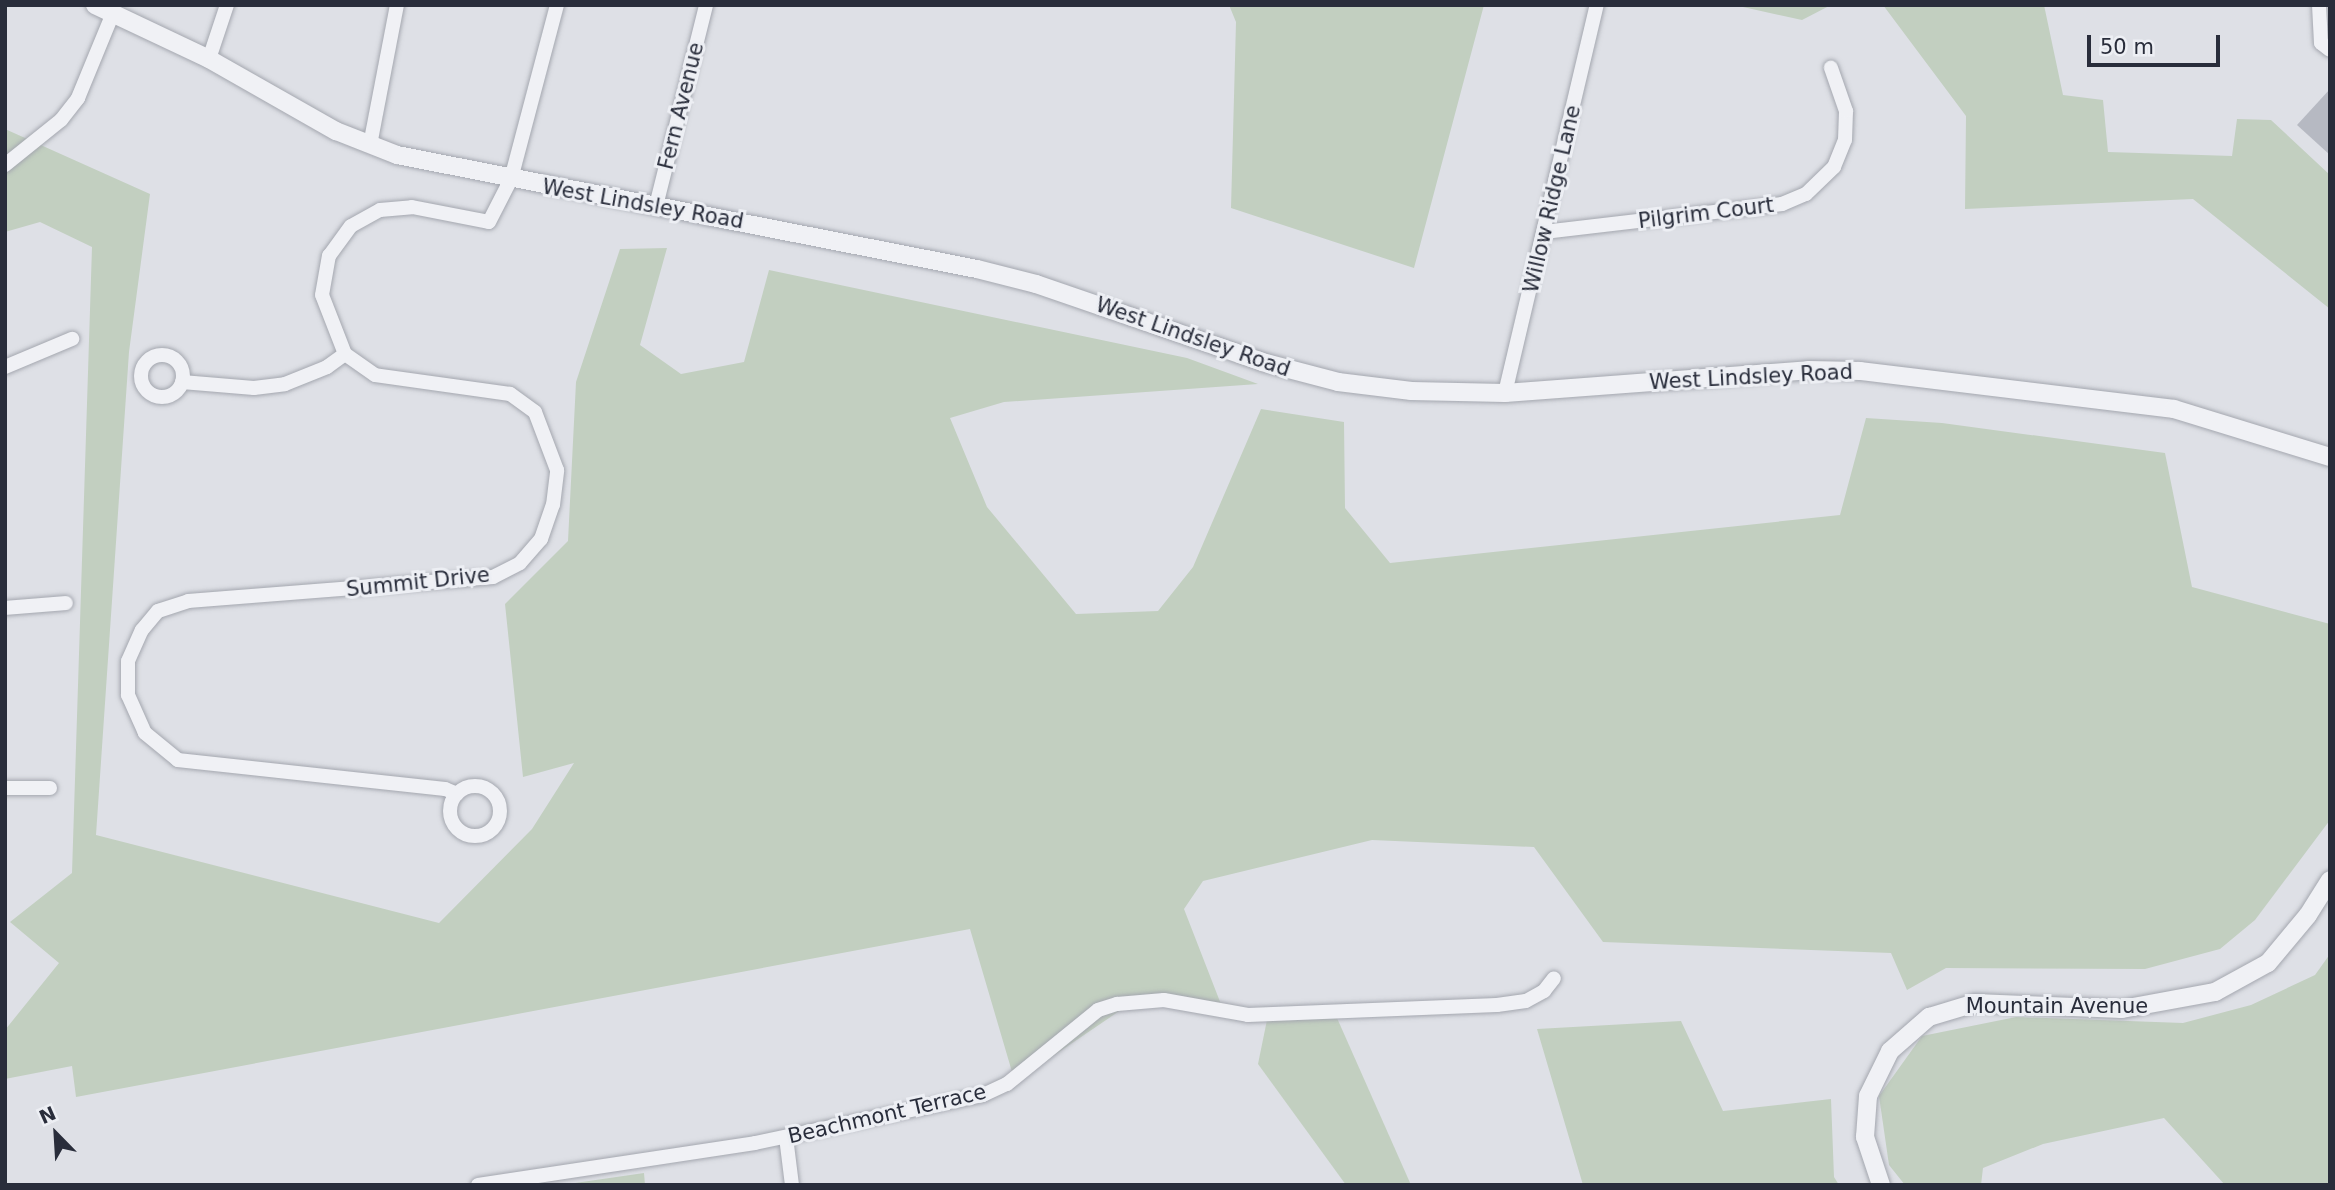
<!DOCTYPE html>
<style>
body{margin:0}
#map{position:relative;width:2335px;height:1190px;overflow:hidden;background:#dee0e6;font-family:"DejaVu Sans",sans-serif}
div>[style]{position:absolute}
.green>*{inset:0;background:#c2cfc0}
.building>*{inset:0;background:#b6b9c2}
.roads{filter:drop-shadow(0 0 2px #a4a7af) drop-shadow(0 0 2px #a4a7af)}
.minor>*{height:14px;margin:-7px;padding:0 7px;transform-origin:7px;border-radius:7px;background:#f0f1f5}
.minor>.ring{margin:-7px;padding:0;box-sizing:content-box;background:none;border:14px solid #f0f1f5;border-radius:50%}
.tertiary>*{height:18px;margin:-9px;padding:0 9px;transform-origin:9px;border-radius:9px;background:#f0f1f5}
span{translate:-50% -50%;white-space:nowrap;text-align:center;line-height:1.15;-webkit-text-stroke:6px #edeff4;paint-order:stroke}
.street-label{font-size:21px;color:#292d3b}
.frame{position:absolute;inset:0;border:7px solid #292d3b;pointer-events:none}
.north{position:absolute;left:21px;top:1099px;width:70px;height:70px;-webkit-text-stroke:5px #edeff4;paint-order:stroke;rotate:336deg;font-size:19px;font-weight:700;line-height:28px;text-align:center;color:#292d3b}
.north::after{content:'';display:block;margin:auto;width:24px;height:32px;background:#292d3b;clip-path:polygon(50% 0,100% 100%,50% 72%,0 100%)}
.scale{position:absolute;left:2087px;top:35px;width:133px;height:32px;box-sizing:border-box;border:4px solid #292d3b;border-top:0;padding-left:9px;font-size:21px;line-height:24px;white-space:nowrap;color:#292d3b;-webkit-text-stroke:5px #edeff4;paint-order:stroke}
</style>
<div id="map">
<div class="green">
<i style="clip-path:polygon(1229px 5px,1484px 5px,1414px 268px,1231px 208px,1236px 22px)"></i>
<i style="clip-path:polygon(1734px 5px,1831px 5px,1802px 20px)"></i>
<i style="clip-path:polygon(1883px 5px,2044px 5px,2063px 95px,2103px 100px,2108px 152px,2232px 156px,2237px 119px,2271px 120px,2330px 175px,2330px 309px,2193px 199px,1965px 209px,1966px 116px)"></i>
<i style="clip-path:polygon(5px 129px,150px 194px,129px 352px,96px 835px,439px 923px,532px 829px,574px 763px,523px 777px,505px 604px,568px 541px,576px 382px,620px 249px,667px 248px,640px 345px,681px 374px,744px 362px,769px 270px,1187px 358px,1258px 384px,1004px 402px,950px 418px,987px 507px,1076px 614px,1158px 611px,1193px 567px,1261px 409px,1344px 422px,1345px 508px,1390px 563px,1840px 515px,1866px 418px,1942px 423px,2165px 453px,2192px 587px,2330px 624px,2330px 820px,2255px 920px,2220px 949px,2145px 969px,1946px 968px,1907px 990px,1891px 953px,1603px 942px,1534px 847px,1372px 840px,1203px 881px,1184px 909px,1224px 1012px,1134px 1001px,1015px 1082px,970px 929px,76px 1097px,72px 1066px,5px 1079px,5px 1030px,59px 963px,10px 922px,72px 873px,92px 247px,40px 222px,5px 232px)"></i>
<i style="clip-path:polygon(2330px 954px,2330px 1185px,2225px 1185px,2164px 1118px,2043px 1144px,1983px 1168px,1981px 1185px,1905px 1185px,1889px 1165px,1879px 1096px,1922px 1036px,2016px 1017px,2183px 1023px,2251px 1005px,2315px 975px)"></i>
<i style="clip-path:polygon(1337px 1018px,1411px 1185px,1346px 1185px,1258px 1064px,1267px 1020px)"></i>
<i style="clip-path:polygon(1681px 1021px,1723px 1111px,1831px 1099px,1834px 1177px,1839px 1185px,1583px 1185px,1537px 1029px)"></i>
<i style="clip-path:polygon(644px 1173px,645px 1185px,561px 1185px)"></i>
</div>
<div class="building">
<i style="clip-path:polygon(2330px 89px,2330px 155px,2297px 125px)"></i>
</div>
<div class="roads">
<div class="minor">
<i style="left:2319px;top:5px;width:38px;rotate:87deg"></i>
<i style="left:2321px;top:43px;width:11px;rotate:38deg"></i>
<i style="left:209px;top:59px;width:57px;rotate:-71.6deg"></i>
<i style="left:370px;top:145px;width:143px;rotate:-79.1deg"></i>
<i style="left:5px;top:165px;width:72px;rotate:-38.8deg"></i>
<i style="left:61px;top:120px;width:28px;rotate:-52deg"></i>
<i style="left:78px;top:98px;width:92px;rotate:-67.6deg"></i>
<i style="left:656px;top:206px;width:207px;rotate:-76deg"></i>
<i style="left:1544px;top:232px;width:240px;rotate:-6.7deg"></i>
<i style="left:1782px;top:204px;width:26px;rotate:-23deg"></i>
<i style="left:1806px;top:194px;width:39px;rotate:-44deg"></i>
<i style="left:1834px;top:167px;width:29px;rotate:-68deg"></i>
<i style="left:1845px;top:140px;width:29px;rotate:-88deg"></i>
<i style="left:1846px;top:111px;width:46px;rotate:-109.2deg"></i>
<i class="ring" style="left:141px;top:355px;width:28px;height:28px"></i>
<i style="left:5px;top:367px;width:73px;rotate:-22.7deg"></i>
<i style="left:182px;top:382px;width:72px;rotate:4.8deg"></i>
<i style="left:254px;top:388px;width:31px;rotate:-7deg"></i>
<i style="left:285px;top:384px;width:45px;rotate:-22deg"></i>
<i style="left:327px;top:367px;width:22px;rotate:-36deg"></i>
<i style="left:1505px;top:393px;width:399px;rotate:-76.7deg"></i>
<i style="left:5px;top:608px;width:61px;rotate:-4.7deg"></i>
<i class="ring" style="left:450px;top:786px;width:36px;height:36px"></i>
<i style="left:5px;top:788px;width:45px"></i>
<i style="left:457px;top:794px;width:13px;rotate:-157deg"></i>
<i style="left:445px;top:789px;width:269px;rotate:-173.8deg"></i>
<i style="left:178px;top:760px;width:43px;rotate:-140.7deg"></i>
<i style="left:145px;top:733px;width:42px;rotate:-114.1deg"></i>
<i style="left:128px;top:695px;width:34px;rotate:-90deg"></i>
<i style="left:128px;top:661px;width:34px;rotate:-66deg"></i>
<i style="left:142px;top:630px;width:25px;rotate:-50deg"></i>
<i style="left:158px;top:611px;width:32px;rotate:-18deg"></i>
<i style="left:188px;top:601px;width:306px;rotate:-4.5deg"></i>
<i style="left:493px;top:577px;width:30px;rotate:-27deg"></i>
<i style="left:520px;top:563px;width:32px;rotate:-49deg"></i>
<i style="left:541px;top:539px;width:36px;rotate:-71deg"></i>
<i style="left:553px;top:505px;width:35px;rotate:-83deg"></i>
<i style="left:557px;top:470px;width:62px;rotate:-110.8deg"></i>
<i style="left:535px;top:412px;width:31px;rotate:-144deg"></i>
<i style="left:510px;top:394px;width:136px;rotate:-172deg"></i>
<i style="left:375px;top:375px;width:37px;rotate:-145deg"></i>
<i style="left:345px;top:354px;width:63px;rotate:-111.3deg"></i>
<i style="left:322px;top:295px;width:40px;rotate:-80deg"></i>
<i style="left:329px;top:256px;width:37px;rotate:-54deg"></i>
<i style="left:351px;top:226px;width:33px;rotate:-29deg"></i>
<i style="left:380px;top:210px;width:32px;rotate:-5deg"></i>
<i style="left:412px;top:207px;width:78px;rotate:11deg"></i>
<i style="left:489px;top:222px;width:48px;rotate:-62.9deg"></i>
<i style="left:511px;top:179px;width:180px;rotate:-75.2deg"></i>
<i style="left:786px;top:1137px;width:48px;rotate:82.9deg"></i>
<i style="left:478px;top:1185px;width:280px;rotate:-8.6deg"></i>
<i style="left:755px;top:1143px;width:233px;rotate:-11.9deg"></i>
<i style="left:983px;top:1095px;width:26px;rotate:-25deg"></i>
<i style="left:1007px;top:1084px;width:117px;rotate:-39.1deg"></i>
<i style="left:1098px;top:1010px;width:20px;rotate:-18deg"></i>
<i style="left:1117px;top:1004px;width:47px;rotate:-4.9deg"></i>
<i style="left:1164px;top:1000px;width:85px;rotate:10.1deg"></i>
<i style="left:1248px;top:1015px;width:249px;rotate:-2.3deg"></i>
<i style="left:1497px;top:1005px;width:29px;rotate:-8deg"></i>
<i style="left:1526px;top:1001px;width:21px;rotate:-29deg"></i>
<i style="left:1544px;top:991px;width:16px;rotate:-52deg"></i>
</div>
<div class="tertiary">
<i style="left:95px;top:5px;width:126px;rotate:25.3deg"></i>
<i style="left:209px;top:59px;width:146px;rotate:29.6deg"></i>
<i style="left:336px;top:131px;width:66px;rotate:21.5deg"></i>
<i style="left:397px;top:155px;width:591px;rotate:11.12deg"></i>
<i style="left:977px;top:269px;width:61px;rotate:14.3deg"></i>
<i style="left:1036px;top:284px;width:239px;rotate:19deg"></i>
<i style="left:1262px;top:362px;width:79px;rotate:14.7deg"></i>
<i style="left:1338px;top:382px;width:74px;rotate:7deg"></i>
<i style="left:1411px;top:391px;width:94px;rotate:1.2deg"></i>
<i style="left:1505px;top:393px;width:304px;rotate:-4.3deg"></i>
<i style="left:1808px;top:370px;width:52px;rotate:1.1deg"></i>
<i style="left:1860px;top:371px;width:316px;rotate:6.9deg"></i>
<i style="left:2174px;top:409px;width:163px;rotate:17.1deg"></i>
<i style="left:1881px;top:1185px;width:51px;rotate:-108.4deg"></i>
<i style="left:1865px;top:1137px;width:41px;rotate:-85.8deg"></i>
<i style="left:1868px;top:1096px;width:50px;rotate:-63.9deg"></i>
<i style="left:1890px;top:1051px;width:52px;rotate:-41.1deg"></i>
<i style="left:1929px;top:1017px;width:48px;rotate:-16.9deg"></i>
<i style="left:1975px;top:1003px;width:147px;rotate:2.3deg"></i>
<i style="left:2122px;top:1009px;width:95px;rotate:-10.4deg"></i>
<i style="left:2215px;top:992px;width:60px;rotate:-28.7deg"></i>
<i style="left:2268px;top:963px;width:62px;rotate:-50.2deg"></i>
<i style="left:2308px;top:915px;width:41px;rotate:-57.8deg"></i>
</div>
</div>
<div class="street-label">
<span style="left:681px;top:106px;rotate:-76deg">Fern Avenue</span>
<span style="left:1552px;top:199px;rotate:-77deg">Willow Ridge Lane</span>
<span style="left:643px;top:204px;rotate:10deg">West Lindsley Road</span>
<span style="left:1706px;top:213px;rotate:-7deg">Pilgrim Court</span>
<span style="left:1193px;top:337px;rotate:19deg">West Lindsley Road</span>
<span style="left:1751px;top:377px;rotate:-3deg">West Lindsley Road</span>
<span style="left:418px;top:582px;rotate:-6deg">Summit Drive</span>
<span style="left:2057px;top:1006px">Mountain Avenue</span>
<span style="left:887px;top:1114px;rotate:-13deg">Beachmont Terrace</span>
</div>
<div class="frame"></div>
<div class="north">N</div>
<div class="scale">50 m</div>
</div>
